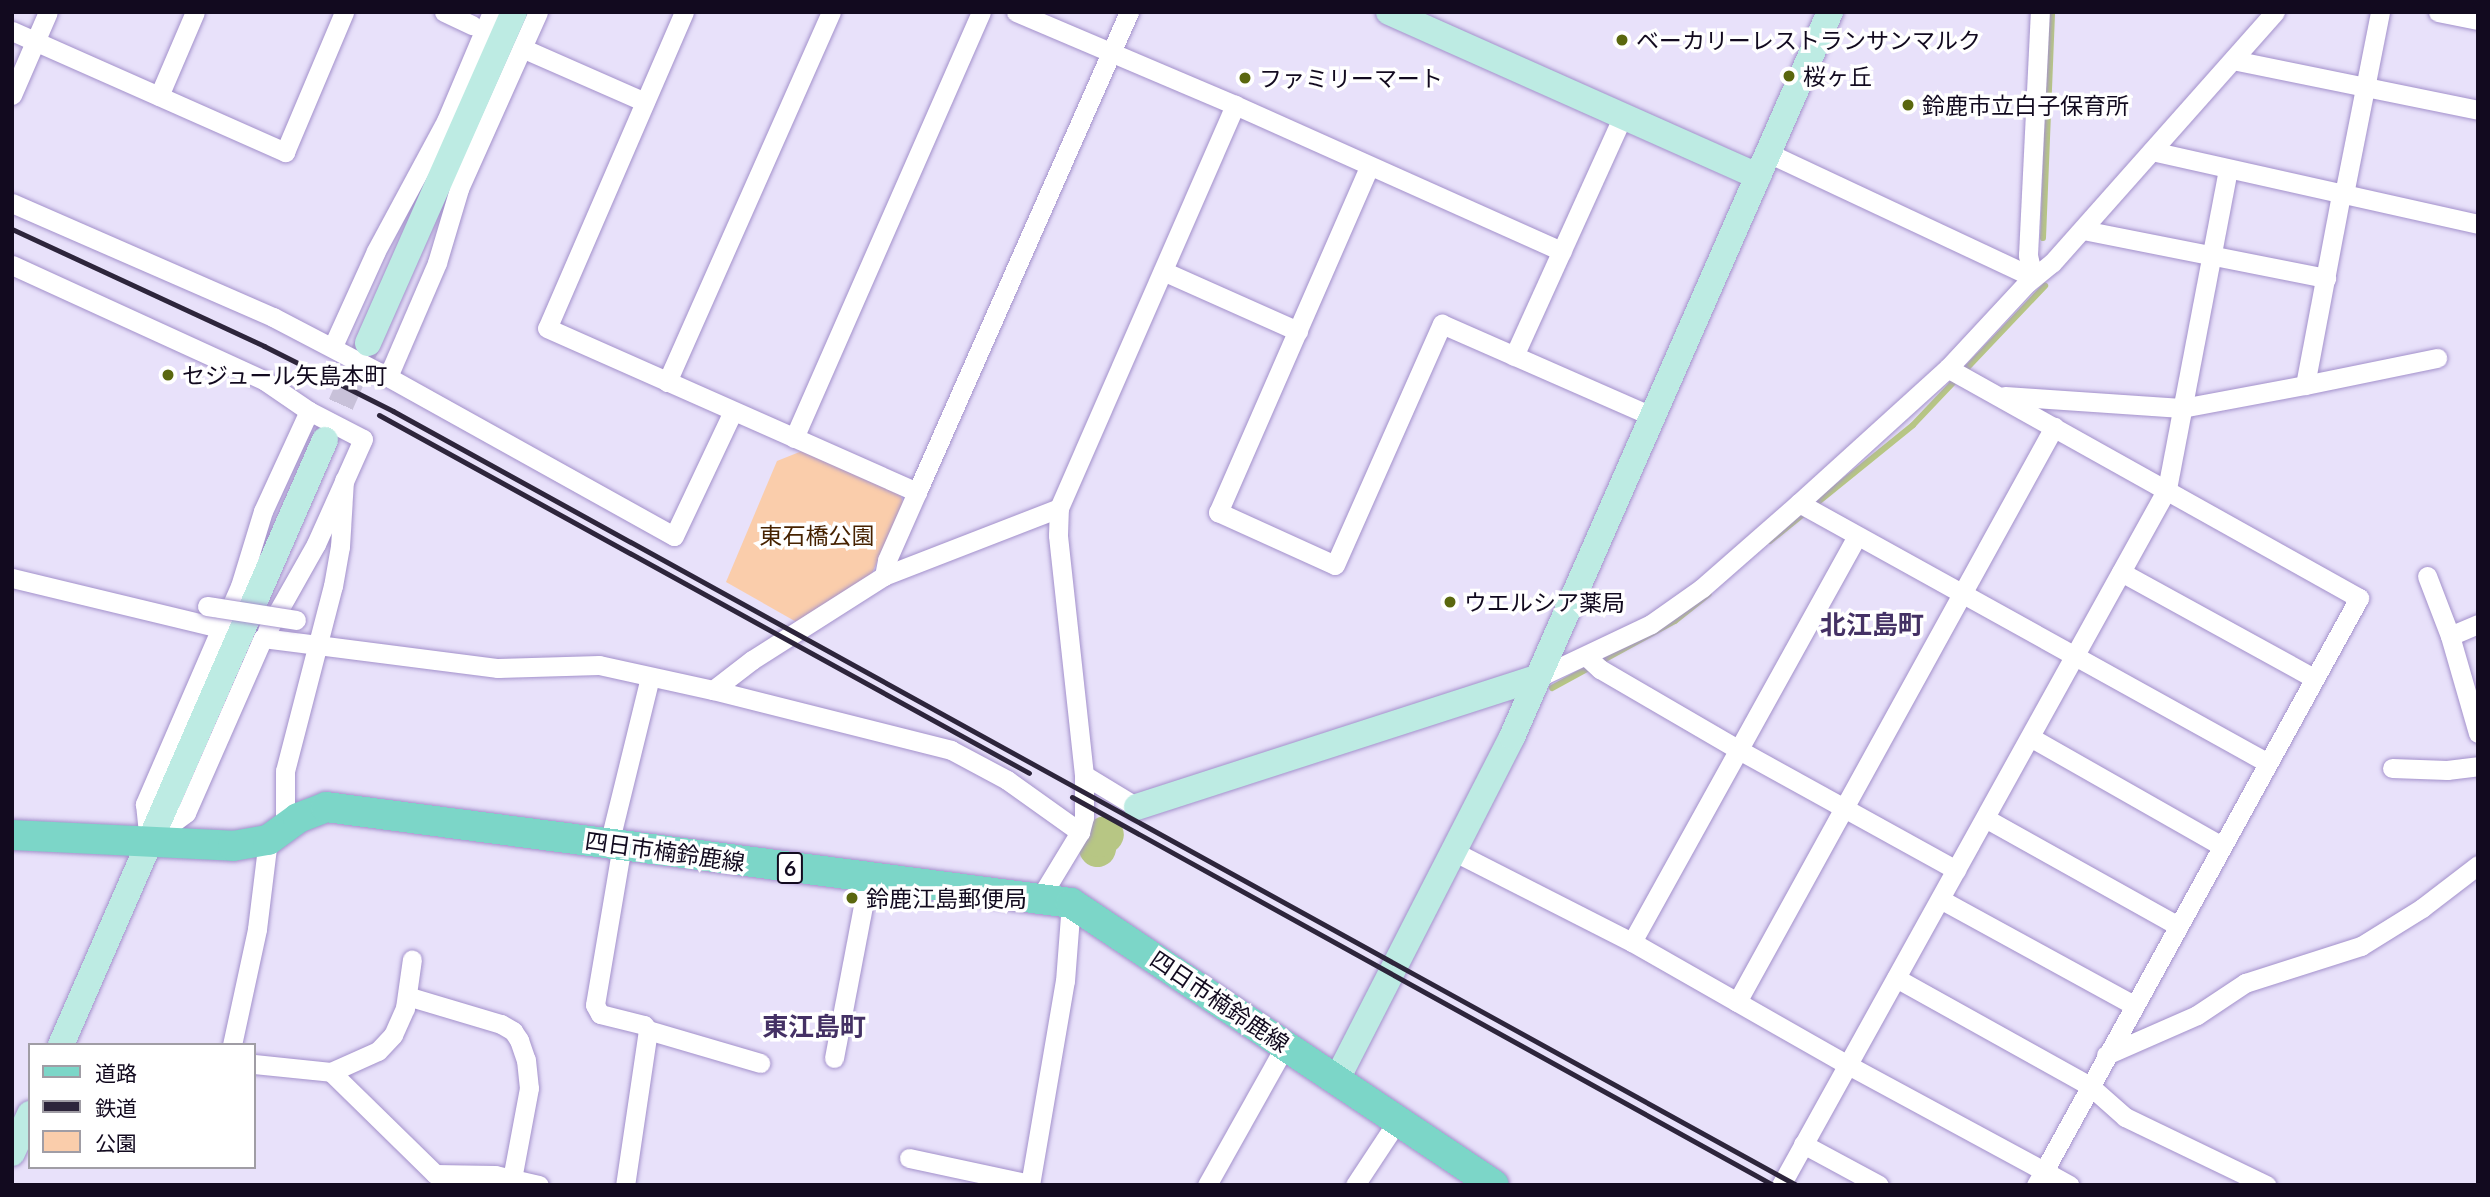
<!DOCTYPE html>
<meta charset="utf-8">
<style>
body{margin:0}
#map{position:relative;width:2490px;height:1197px;overflow:hidden;background:#e8e1fa;font-family:Lato,"Noto Sans JP",sans-serif}
div>[style]{position:absolute}
.green>*{inset:0;background:#facdab}
.stream>*{height:6px;margin:-3px;padding:0 3px;transform-origin:3px;border-radius:3px;background:#b7c684}
.river>*{height:37px;margin:-18.5px;padding:0 18.5px;transform-origin:18.5px;border-radius:18.5px;background:#b7c684}
.secondary-tunnel>*{height:26px;margin-top:-13px;transform-origin:0;background:repeating-linear-gradient(90deg,#c8c1d9 0 26px,transparent 0 39px)}
.roads{filter:drop-shadow(0 0 2px #a391cb) drop-shadow(0 0 2px #a391cb)}
.street>*{height:19px;margin:-9.5px;padding:0 9.5px;transform-origin:9.5px;border-radius:9.5px;background:#fff}
.secondary>*{height:26px;margin:-13px;padding:0 13px;transform-origin:13px;border-radius:13px;background:#bdebe3}
.primary>*{height:30px;margin:-15px;padding:0 15px;transform-origin:15px;border-radius:15px;background:#7cd6c8}
.rail>*{height:5px;margin:-2.5px;padding:0 2.5px;transform-origin:2.5px;border-radius:2.5px;background:#2d253b}
.bridges{filter:drop-shadow(0 0 2px #a391cb) drop-shadow(0 0 2px #a391cb)}
.street-bridge>*{height:19px;margin:-9.5px;padding:0 9.5px;transform-origin:9.5px;border-radius:9.5px;background:#fff}
.dots>*{width:19px;height:19px;translate:-50% -50%;box-sizing:border-box;border:4px solid #fff;border-radius:50%}
span{translate:-50% -50%;white-space:nowrap;text-align:center;line-height:1.15;-webkit-text-stroke:7px #fff;paint-order:stroke}
.shield-label span{padding:2px 5px;background:#fff;border:2px solid;border-radius:5px;-webkit-text-stroke-width:0}
.shield-label{font-size:21px;color:#120a1f;font-weight:700}
.poi-label{font-size:23px;color:#120a1f}
.left{translate:0 -50%;text-align:left}
.park-label{font-size:23px;color:#462200}
.street-label{font-size:23px;color:#120a1f}
.quarter-label{font-size:26px;color:#443164;font-weight:700}
.frame{position:absolute;inset:0;border:14px solid #120a1f;pointer-events:none}
.legend{position:absolute;left:28px;top:1043px;width:228px;height:126px;box-sizing:border-box;background:#fff;border:2px solid #a09da5;margin:0;padding:9px 12px;list-style:none;font-size:21px;color:#120a1f}
.legend li{display:flex;align-items:center;gap:14px;height:35px}
.legend b{width:35px;border:2px solid #a09da5}
</style>
<div id="map">
<div class="green">
<i style="clip-path:polygon(802px 451px,900px 493px,903px 503px,869px 580px,800px 624px,726px 582px,777px 461px)"></i>
</div>
<div class="stream">
<i style="left:2043px;top:238px;width:226px;rotate:-87.7deg"></i>
<i style="left:1770px;top:541px;width:184px;rotate:-39deg"></i>
<i style="left:1913px;top:425px;width:192px;rotate:-46.5deg"></i>
<i style="left:1552px;top:688px;width:140px;rotate:-28.6deg"></i>
<i style="left:1675px;top:621px;width:43px;rotate:-38.5deg"></i>
</div>
<div class="river">
<i style="left:1097px;top:848px;width:10px;rotate:-79deg"></i>
<i style="left:1099px;top:838px;width:7px;rotate:-34deg"></i>
</div>
<div class="secondary-tunnel">
<i style="left:325px;top:440px;width:106px;rotate:-66.1deg"></i>
</div>
<div class="roads">
<div class="street">
<i style="left:444px;top:12px;width:31px;rotate:25deg"></i>
<i style="left:538px;top:12px;width:194px;rotate:114.1deg"></i>
<i style="left:459px;top:189px;width:77px;rotate:106.6deg"></i>
<i style="left:437px;top:263px;width:124px;rotate:113.3deg"></i>
<i style="left:388px;top:377px;width:327px;rotate:29.1deg"></i>
<i style="left:674px;top:536px;width:138px;rotate:-64.7deg"></i>
<i style="left:684px;top:12px;width:344px;rotate:113.4deg"></i>
<i style="left:547px;top:328px;width:405px;rotate:23.9deg"></i>
<i style="left:1016px;top:12px;width:238px;rotate:23deg"></i>
<i style="left:1235px;top:105px;width:358px;rotate:24.1deg"></i>
<i style="left:2438px;top:12px;width:41px;rotate:11.3deg"></i>
<i style="left:12px;top:31px;width:299px;rotate:23.9deg"></i>
<i style="left:285px;top:152px;width:152px;rotate:-67.1deg"></i>
<i style="left:522px;top:48px;width:134px;rotate:23.7deg"></i>
<i style="left:2233px;top:60px;width:250px;rotate:11.5deg"></i>
<i style="left:12px;top:95px;width:90px;rotate:-66.6deg"></i>
<i style="left:159px;top:96px;width:91px;rotate:-66.8deg"></i>
<i style="left:2152px;top:151px;width:334px;rotate:12.6deg"></i>
<i style="left:1768px;top:153px;width:293px;rotate:25.1deg"></i>
<i style="left:1369px;top:167px;width:377px;rotate:113.6deg"></i>
<i style="left:1218px;top:512px;width:128px;rotate:24.4deg"></i>
<i style="left:1335px;top:565px;width:264px;rotate:-66.1deg"></i>
<i style="left:1442px;top:324px;width:229px;rotate:23.7deg"></i>
<i style="left:2344px;top:194px;width:186px;rotate:-78.8deg"></i>
<i style="left:12px;top:203px;width:285px;rotate:23.6deg"></i>
<i style="left:273px;top:317px;width:130px;rotate:27.6deg"></i>
<i style="left:2083px;top:230px;width:248px;rotate:11.2deg"></i>
<i style="left:12px;top:265px;width:278px;rotate:24.6deg"></i>
<i style="left:265px;top:381px;width:53px;rotate:34.3deg"></i>
<i style="left:309px;top:411px;width:110px;rotate:114.7deg"></i>
<i style="left:263px;top:511px;width:78px;rotate:107deg"></i>
<i style="left:240px;top:586px;width:43px;rotate:113.6deg"></i>
<i style="left:1163px;top:271px;width:148px;rotate:24deg"></i>
<i style="left:2033px;top:277px;width:23px;rotate:-103deg"></i>
<i style="left:2028px;top:255px;width:243px;rotate:-87.2deg"></i>
<i style="left:333px;top:346px;width:104px;rotate:-65.6deg"></i>
<i style="left:376px;top:251px;width:148px;rotate:-61.7deg"></i>
<i style="left:446px;top:121px;width:118px;rotate:-67.1deg"></i>
<i style="left:1514px;top:356px;width:264px;rotate:-65.6deg"></i>
<i style="left:667px;top:382px;width:405px;rotate:-66.1deg"></i>
<i style="left:2305px;top:385px;width:135px;rotate:-11.6deg"></i>
<i style="left:2005px;top:396px;width:177px;rotate:3.9deg"></i>
<i style="left:2182px;top:408px;width:125px;rotate:-10.6deg"></i>
<i style="left:2305px;top:385px;width:194px;rotate:-79.3deg"></i>
<i style="left:794px;top:438px;width:465px;rotate:-66.3deg"></i>
<i style="left:1799px;top:503px;width:536px;rotate:29deg"></i>
<i style="left:1059px;top:508px;width:188px;rotate:158.8deg"></i>
<i style="left:884px;top:576px;width:16px;rotate:-79deg"></i>
<i style="left:887px;top:560px;width:74px;rotate:-66.2deg"></i>
<i style="left:917px;top:492px;width:525px;rotate:-66.17deg"></i>
<i style="left:2121px;top:572px;width:220px;rotate:28.8deg"></i>
<i style="left:2427px;top:576px;width:64px;rotate:69deg"></i>
<i style="left:12px;top:578px;width:215px;rotate:13.5deg"></i>
<i style="left:221px;top:628px;width:192px;rotate:113.4deg"></i>
<i style="left:145px;top:804px;width:36px;rotate:84deg"></i>
<i style="left:149px;top:840px;width:46px;rotate:-36.1deg"></i>
<i style="left:186px;top:813px;width:191px;rotate:-66.3deg"></i>
<i style="left:263px;top:638px;width:237px;rotate:7.3deg"></i>
<i style="left:498px;top:668px;width:101px;rotate:-1.7deg"></i>
<i style="left:599px;top:665px;width:117px;rotate:12.4deg"></i>
<i style="left:713px;top:690px;width:245px;rotate:14.1deg"></i>
<i style="left:951px;top:750px;width:64px;rotate:28.2deg"></i>
<i style="left:1007px;top:780px;width:90px;rotate:35.5deg"></i>
<i style="left:2478px;top:624px;width:30px;rotate:157deg"></i>
<i style="left:2450px;top:636px;width:101px;rotate:73.9deg"></i>
<i style="left:267px;top:631px;width:100px;rotate:-60.6deg"></i>
<i style="left:316px;top:544px;width:115px;rotate:-65.9deg"></i>
<i style="left:363px;top:439px;width:61px;rotate:-152.6deg"></i>
<i style="left:1587px;top:657px;width:18px;rotate:43deg"></i>
<i style="left:1600px;top:669px;width:161px;rotate:30.2deg"></i>
<i style="left:1739px;top:750px;width:248px;rotate:28.9deg"></i>
<i style="left:1537px;top:678px;width:126px;rotate:-25.3deg"></i>
<i style="left:1651px;top:624px;width:62px;rotate:-35.2deg"></i>
<i style="left:1702px;top:588px;width:129px;rotate:-41.2deg"></i>
<i style="left:1799px;top:503px;width:201px;rotate:-42.2deg"></i>
<i style="left:1948px;top:368px;width:116px;rotate:-47.1deg"></i>
<i style="left:2027px;top:283px;width:32px;rotate:-39deg"></i>
<i style="left:2052px;top:263px;width:336px;rotate:-48.4deg"></i>
<i style="left:713px;top:690px;width:49px;rotate:-37.6deg"></i>
<i style="left:752px;top:660px;width:156px;rotate:-32.5deg"></i>
<i style="left:2030px;top:737px;width:221px;rotate:29.6deg"></i>
<i style="left:2392px;top:768px;width:55px;rotate:2.1deg"></i>
<i style="left:2447px;top:770px;width:31px;rotate:-7deg"></i>
<i style="left:1084px;top:775px;width:62px;rotate:31.1deg"></i>
<i style="left:1985px;top:818px;width:221px;rotate:29.2deg"></i>
<i style="left:285px;top:829px;width:58px;rotate:-90deg"></i>
<i style="left:285px;top:771px;width:191px;rotate:-75.5deg"></i>
<i style="left:333px;top:586px;width:40px;rotate:-80deg"></i>
<i style="left:340px;top:547px;width:67px;rotate:-86.6deg"></i>
<i style="left:609px;top:844px;width:172px;rotate:-76.2deg"></i>
<i style="left:622px;top:845px;width:162px;rotate:99.6deg"></i>
<i style="left:595px;top:1005px;width:10px;rotate:61deg"></i>
<i style="left:600px;top:1014px;width:45px;rotate:14deg"></i>
<i style="left:644px;top:1025px;width:6px;rotate:51deg"></i>
<i style="left:648px;top:1030px;width:157px;rotate:98.4deg"></i>
<i style="left:1455px;top:852px;width:199px;rotate:27deg"></i>
<i style="left:1632px;top:942px;width:249px;rotate:29.7deg"></i>
<i style="left:1848px;top:1065px;width:223px;rotate:28.4deg"></i>
<i style="left:2044px;top:1171px;width:654px;rotate:-61.2deg"></i>
<i style="left:2359px;top:598px;width:471px;rotate:-150.8deg"></i>
<i style="left:1040px;top:898px;width:77px;rotate:-58.8deg"></i>
<i style="left:1080px;top:832px;width:16px;rotate:-75deg"></i>
<i style="left:1084px;top:817px;width:42px;rotate:-90deg"></i>
<i style="left:1084px;top:775px;width:241px;rotate:-96.2deg"></i>
<i style="left:1058px;top:535px;width:27px;rotate:-88deg"></i>
<i style="left:1059px;top:508px;width:440px;rotate:-66.4deg"></i>
<i style="left:1940px;top:899px;width:221px;rotate:28.7deg"></i>
<i style="left:1632px;top:942px;width:464px;rotate:-61deg"></i>
<i style="left:1896px;top:978px;width:222px;rotate:29.1deg"></i>
<i style="left:2090px;top:1086px;width:47px;rotate:41.5deg"></i>
<i style="left:2125px;top:1117px;width:157px;rotate:25.7deg"></i>
<i style="left:407px;top:996px;width:98px;rotate:16.6deg"></i>
<i style="left:501px;top:1024px;width:14px;rotate:30deg"></i>
<i style="left:513px;top:1031px;width:11px;rotate:56deg"></i>
<i style="left:519px;top:1040px;width:21px;rotate:71deg"></i>
<i style="left:526px;top:1060px;width:28px;rotate:84deg"></i>
<i style="left:529px;top:1088px;width:93px;rotate:100.6deg"></i>
<i style="left:1737px;top:1002px;width:657px;rotate:-61.13deg"></i>
<i style="left:648px;top:1030px;width:117px;rotate:16.4deg"></i>
<i style="left:232px;top:1045px;width:119px;rotate:-77.8deg"></i>
<i style="left:257px;top:929px;width:90px;rotate:-83deg"></i>
<i style="left:2106px;top:1055px;width:99px;rotate:-23.7deg"></i>
<i style="left:2197px;top:1015px;width:58px;rotate:-33.7deg"></i>
<i style="left:2245px;top:983px;width:122px;rotate:-17.7deg"></i>
<i style="left:2361px;top:946px;width:72px;rotate:-31.9deg"></i>
<i style="left:2422px;top:908px;width:71px;rotate:-37.5deg"></i>
<i style="left:834px;top:1058px;width:182px;rotate:-79.2deg"></i>
<i style="left:254px;top:1064px;width:77px;rotate:5.9deg"></i>
<i style="left:331px;top:1072px;width:146px;rotate:44.4deg"></i>
<i style="left:435px;top:1174px;width:60px;rotate:1deg"></i>
<i style="left:495px;top:1175px;width:45px;rotate:12.8deg"></i>
<i style="left:331px;top:1072px;width:51px;rotate:-24.1deg"></i>
<i style="left:378px;top:1051px;width:22px;rotate:-47deg"></i>
<i style="left:393px;top:1035px;width:30px;rotate:-66deg"></i>
<i style="left:405px;top:1008px;width:49px;rotate:-81.9deg"></i>
<i style="left:1803px;top:1144px;width:86px;rotate:28.3deg"></i>
<i style="left:909px;top:1158px;width:124px;rotate:12.1deg"></i>
<i style="left:1030px;top:1185px;width:207px;rotate:-80.3deg"></i>
<i style="left:1065px;top:981px;width:78px;rotate:-85.6deg"></i>
<i style="left:1207px;top:1185px;width:162px;rotate:-60.7deg"></i>
<i style="left:1355px;top:1185px;width:78px;rotate:-56.5deg"></i>
<i style="left:1781px;top:1185px;width:796px;rotate:-60.99deg"></i>
<i style="left:2167px;top:489px;width:325px;rotate:-79.2deg"></i>
<i style="left:2036px;top:1185px;width:16px;rotate:-60deg"></i>
<i style="left:2044px;top:1171px;width:29px;rotate:29deg"></i>
</div>
<div class="secondary">
<i style="left:1389px;top:12px;width:404px;rotate:24deg"></i>
<i style="left:368px;top:343px;width:362px;rotate:-66.2deg"></i>
<i style="left:1137px;top:807px;width:420px;rotate:-17.9deg"></i>
<i style="left:61px;top:1045px;width:660px;rotate:-66.43deg"></i>
<i style="left:1337px;top:1079px;width:384px;rotate:-62.9deg"></i>
<i style="left:1512px;top:737px;width:792px;rotate:-66.32deg"></i>
<i style="left:12px;top:1153px;width:43px;rotate:-65.2deg"></i>
</div>
<div class="primary">
<i style="left:12px;top:835px;width:221px;rotate:2.8deg"></i>
<i style="left:233px;top:846px;width:36px;rotate:-10deg"></i>
<i style="left:268px;top:840px;width:37px;rotate:-36deg"></i>
<i style="left:298px;top:818px;width:30px;rotate:-21deg"></i>
<i style="left:326px;top:807px;width:751px;rotate:7.34deg"></i>
<i style="left:1071px;top:903px;width:508px;rotate:33.69deg"></i>
</div>
</div>
<div class="rail">
<i style="left:12px;top:229px;width:278px;rotate:24.9deg"></i>
<i style="left:264px;top:346px;width:144px;rotate:26.7deg"></i>
<i style="left:393px;top:411px;width:1602px;rotate:28.88deg"></i>
<i style="left:379px;top:415px;width:742px;rotate:28.84deg"></i>
<i style="left:1072px;top:797px;width:801px;rotate:28.96deg"></i>
</div>
<div class="bridges">
<div class="street-bridge">
<i style="left:207px;top:606px;width:90px;rotate:8.9deg"></i>
</div>
</div>
<div class="dots">
<i style="left:1622px;top:40px;background:#5a670e"></i>
<i style="left:1789px;top:76px;background:#5a670e"></i>
<i style="left:1245px;top:78px;background:#5a670e"></i>
<i style="left:1908px;top:105px;background:#5a670e"></i>
<i style="left:168px;top:375px;background:#5a670e"></i>
<i style="left:1450px;top:602px;background:#5a670e"></i>
<i style="left:852px;top:898px;background:#5a670e"></i>
</div>
<div class="shield-label">
<span style="left:790px;top:868px">6</span>
</div>
<div class="poi-label">
<span class="left" style="left:1636px;top:40px">ベーカリーレストランサンマルク</span>
<span class="left" style="left:1803px;top:76px">桜ヶ丘</span>
<span class="left" style="left:1259px;top:78px">ファミリーマート</span>
<span class="left" style="left:1922px;top:105px">鈴鹿市立白子保育所</span>
<span class="left" style="left:182px;top:375px">セジュール矢島本町</span>
<span class="left" style="left:1464px;top:602px">ウエルシア薬局</span>
<span class="left" style="left:866px;top:898px">鈴鹿江島郵便局</span>
</div>
<div class="park-label">
<span style="left:817px;top:535px">東石橋公園</span>
</div>
<div class="street-label">
<span style="left:665px;top:851px;rotate:8deg">四日市楠鈴鹿線</span>
<span style="left:1220px;top:1001px;rotate:34deg">四日市楠鈴鹿線</span>
</div>
<div class="quarter-label">
<span style="left:1872px;top:625px">北江島町</span>
<span style="left:814px;top:1027px">東江島町</span>
</div>
<div class="frame"></div>
<ul class="legend">
<li><b style="height:9px;background:#7cd6c8"></b>道路</li>
<li><b style="height:9px;background:#2d253b"></b>鉄道</li>
<li><b style="height:19px;background:#facdab"></b>公園</li>
</ul>
</div>
